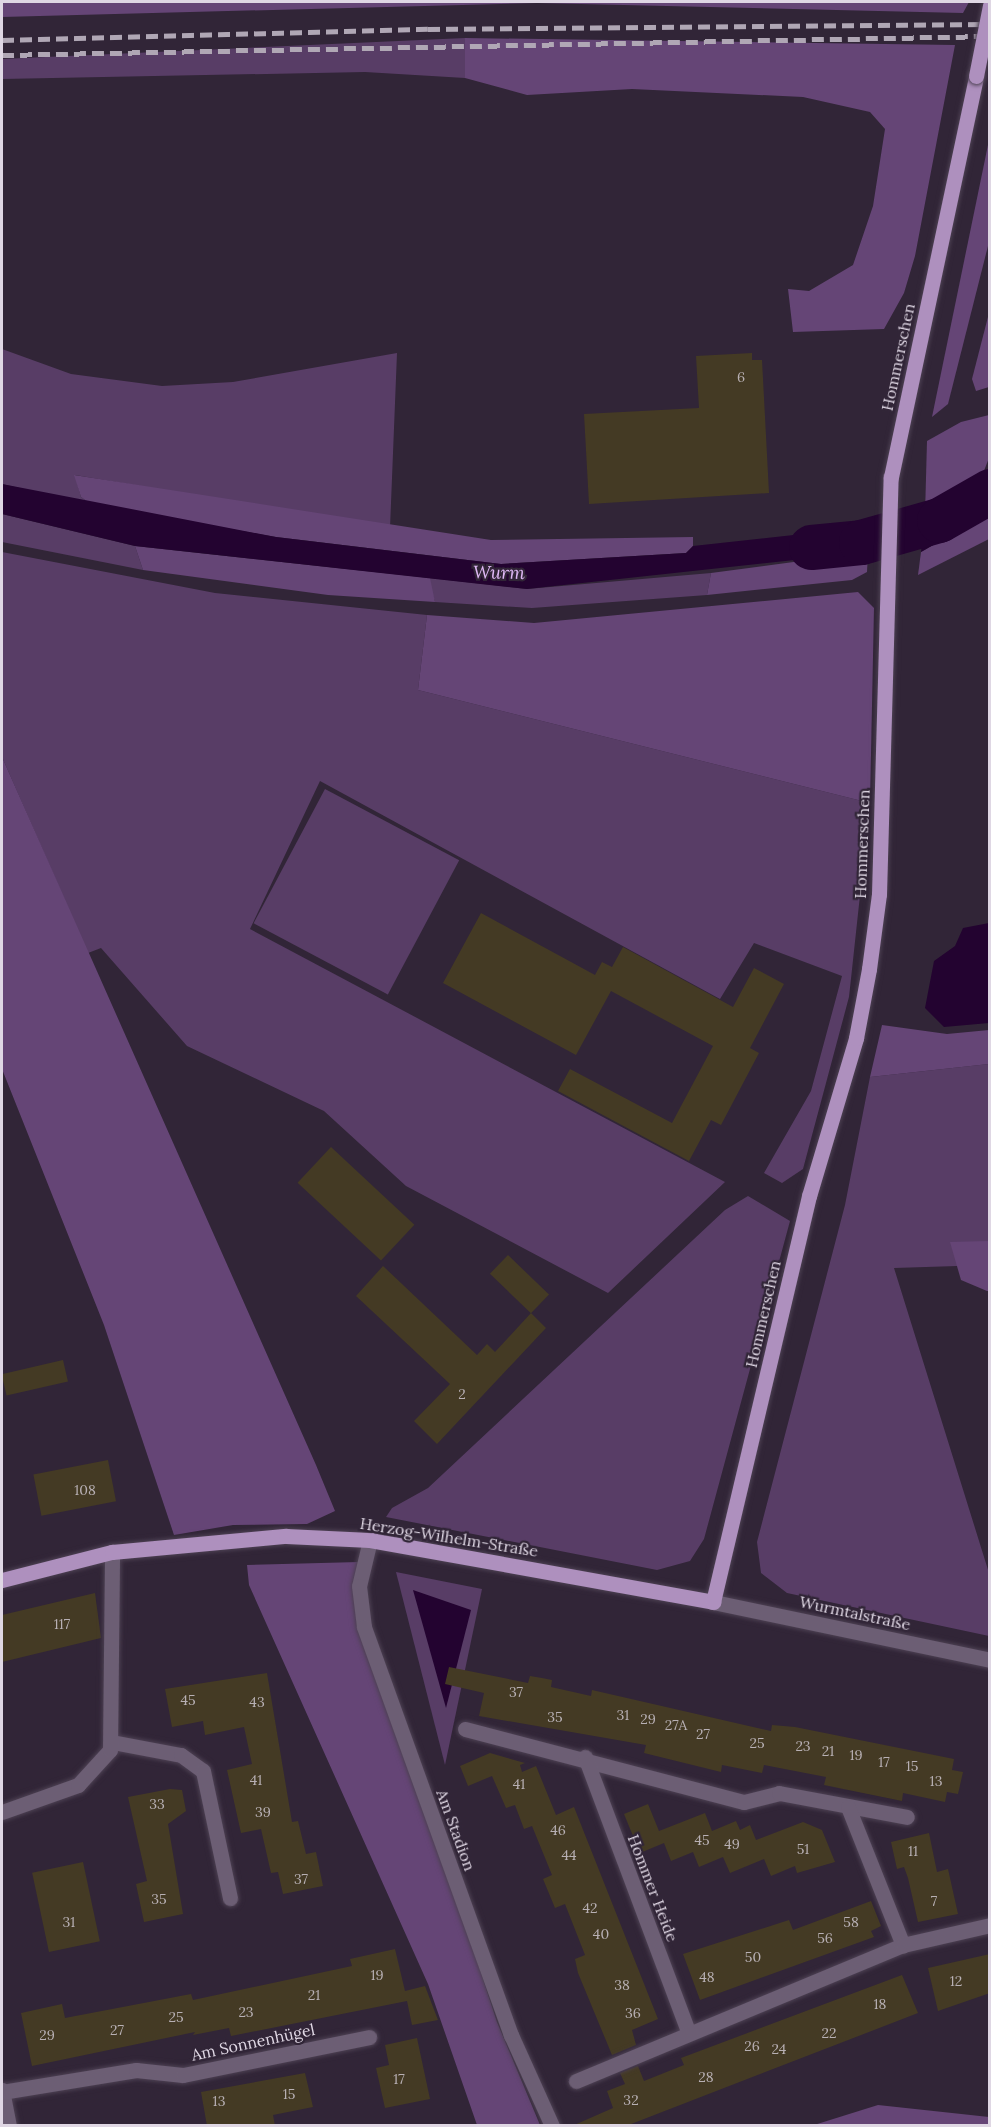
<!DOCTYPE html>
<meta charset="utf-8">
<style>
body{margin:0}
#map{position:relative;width:991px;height:2127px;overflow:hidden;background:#312537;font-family:Lora,serif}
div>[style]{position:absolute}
.green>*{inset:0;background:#583d66;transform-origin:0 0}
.forest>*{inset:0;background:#654576}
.water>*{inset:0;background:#230330}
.river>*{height:45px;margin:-22.5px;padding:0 22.5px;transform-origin:22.5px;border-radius:22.5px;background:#230330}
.building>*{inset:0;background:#443a24;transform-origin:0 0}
.roads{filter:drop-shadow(0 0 2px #4d4153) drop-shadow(0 0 2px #4d4153)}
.minor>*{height:15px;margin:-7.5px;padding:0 7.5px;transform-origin:7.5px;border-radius:7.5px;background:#6c5e74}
.major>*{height:15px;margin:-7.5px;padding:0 7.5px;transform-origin:7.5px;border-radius:7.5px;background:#ae90be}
.rail>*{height:4.5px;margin-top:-2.25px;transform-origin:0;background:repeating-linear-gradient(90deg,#b0a7b5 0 12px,transparent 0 18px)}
.bridges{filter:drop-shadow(0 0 2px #4d4153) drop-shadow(0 0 2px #4d4153)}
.major-bridge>*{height:15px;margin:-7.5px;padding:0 7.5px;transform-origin:7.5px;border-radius:7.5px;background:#ae90be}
span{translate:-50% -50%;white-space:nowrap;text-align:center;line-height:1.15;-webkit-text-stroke:4.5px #312537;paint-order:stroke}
.number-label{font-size:14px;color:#b8b0b4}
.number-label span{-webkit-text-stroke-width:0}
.street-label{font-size:16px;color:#dfd7e4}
.water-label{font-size:18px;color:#dfb8f5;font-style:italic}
.frame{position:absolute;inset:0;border:3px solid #dfd7e4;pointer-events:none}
</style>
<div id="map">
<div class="green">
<i style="clip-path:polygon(465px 38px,465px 78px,365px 72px,2px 79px,2px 59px)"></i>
<i style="clip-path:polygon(2px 349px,71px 374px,162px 386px,233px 382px,397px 353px,390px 528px,75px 475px,81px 497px,92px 505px,2px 484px)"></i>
<i style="clip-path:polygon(2px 514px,135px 546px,143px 570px,2px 542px)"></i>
<i style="clip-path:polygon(2px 552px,215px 593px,427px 615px,418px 690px,870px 803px,849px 997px,803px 1169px,782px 1183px,764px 1173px,811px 1091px,842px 976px,754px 943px,720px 999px,320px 781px,250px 929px,725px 1182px,608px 1293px,406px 1186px,324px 1111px,187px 1046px,101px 948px,88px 953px,2px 757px)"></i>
<i style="clip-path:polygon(711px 573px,707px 595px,532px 608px,435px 602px,430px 586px,430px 578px,527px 589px)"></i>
<i style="left:325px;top:789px;width:152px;height:152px;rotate:28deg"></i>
<i style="clip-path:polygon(989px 1064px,989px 1265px,894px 1268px,989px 1573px,989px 1636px,787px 1593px,761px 1573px,757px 1542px,845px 1205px,870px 1077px)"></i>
<i style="clip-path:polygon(748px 1196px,790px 1221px,704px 1539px,690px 1561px,657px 1570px,386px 1517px,392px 1508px,428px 1488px,725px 1210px)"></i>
<i style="clip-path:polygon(396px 1572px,482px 1589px,445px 1765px)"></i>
</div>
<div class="forest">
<i style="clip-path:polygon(2px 2px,969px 2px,963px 13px,537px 3px,2px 17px)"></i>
<i style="clip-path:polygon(465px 38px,955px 45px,915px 256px,904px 293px,884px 329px,793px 332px,788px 289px,809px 291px,853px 265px,873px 206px,885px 129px,870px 112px,803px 97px,632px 89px,527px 95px,465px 78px)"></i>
<i style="clip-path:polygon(989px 140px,989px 242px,948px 404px,932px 417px)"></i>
<i style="clip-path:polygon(989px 313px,989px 387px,976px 391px,972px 379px)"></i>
<i style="clip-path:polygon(989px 415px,989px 458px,980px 481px,925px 515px,927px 441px,961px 422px)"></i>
<i style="clip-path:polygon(74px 475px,491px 540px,693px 537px,693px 546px,686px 553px,501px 564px,276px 537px,92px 505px,81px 497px)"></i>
<i style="clip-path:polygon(989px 513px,989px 539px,918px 575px,921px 552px)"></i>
<i style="clip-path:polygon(135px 546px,430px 578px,435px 602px,328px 595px,143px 570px)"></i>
<i style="clip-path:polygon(868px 552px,867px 572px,852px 580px,707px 595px,711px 573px)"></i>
<i style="clip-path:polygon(858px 592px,874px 608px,870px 803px,418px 690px,427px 615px,534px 623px)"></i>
<i style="clip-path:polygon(2px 757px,316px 1465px,335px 1511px,307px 1524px,233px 1525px,174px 1535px,104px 1325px,2px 1069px)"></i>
<i style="clip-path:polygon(882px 1025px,947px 1034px,989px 1030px,989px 1064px,870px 1077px)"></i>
<i style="clip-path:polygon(989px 1241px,989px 1291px,987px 1291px,961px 1280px,950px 1242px)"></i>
<i style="clip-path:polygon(359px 1562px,354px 1586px,497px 2022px,540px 2125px,477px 2125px,428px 1984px,249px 1585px,247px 1565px)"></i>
<i style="clip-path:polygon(878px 2105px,989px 2117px,989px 2125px,814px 2125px)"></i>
</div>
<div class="water">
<i style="clip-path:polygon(989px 476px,989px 513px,921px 552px,925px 515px)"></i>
<i style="clip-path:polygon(2px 484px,276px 537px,501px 564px,686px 553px,693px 546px,875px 526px,868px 552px,527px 589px,135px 546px,2px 514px)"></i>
<i style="clip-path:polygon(989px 923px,989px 1023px,944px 1027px,925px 1008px,934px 961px,955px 946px,963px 928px)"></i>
<i style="clip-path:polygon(413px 1590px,471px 1610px,446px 1708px)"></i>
</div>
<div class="river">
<i style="left:811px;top:547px;width:50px;rotate:-5.7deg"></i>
<i style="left:861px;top:542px;width:81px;rotate:-15.8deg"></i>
<i style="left:939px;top:520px;width:59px;rotate:-29.6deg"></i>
</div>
<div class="building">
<i style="clip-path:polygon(752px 353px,752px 360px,762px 360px,769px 493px,589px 504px,584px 414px,699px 408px,696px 356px)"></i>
<i style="clip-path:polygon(481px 913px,595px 975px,602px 962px,612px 967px,623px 947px,733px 1007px,754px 968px,784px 984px,750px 1048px,759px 1053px,721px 1125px,711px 1120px,689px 1161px,558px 1091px,570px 1069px,672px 1123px,713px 1046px,611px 991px,576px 1055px,443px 983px)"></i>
<i style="left:331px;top:1147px;width:114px;height:49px;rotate:43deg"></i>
<i style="left:508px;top:1255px;width:57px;height:26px;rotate:44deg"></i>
<i style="clip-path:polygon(383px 1266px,477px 1355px,487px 1344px,495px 1352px,531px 1313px,546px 1328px,437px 1444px,414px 1421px,450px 1384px,356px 1296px)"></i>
<i style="left:63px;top:1360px;width:22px;height:63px;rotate:77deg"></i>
<i style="left:108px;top:1460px;width:42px;height:76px;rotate:79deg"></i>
<i style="clip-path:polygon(95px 1593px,101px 1638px,2px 1662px,2px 1615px)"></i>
<i style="clip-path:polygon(449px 1667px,528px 1683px,530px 1676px,542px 1678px,552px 1680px,551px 1687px,591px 1696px,592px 1690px,771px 1731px,772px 1725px,795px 1727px,954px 1759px,952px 1770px,963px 1772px,958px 1794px,947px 1792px,945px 1802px,903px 1793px,902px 1801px,824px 1785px,826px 1777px,764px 1765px,762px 1773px,722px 1765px,721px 1772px,644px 1753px,646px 1745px,479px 1716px,484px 1693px,445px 1684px)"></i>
<i style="clip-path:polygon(267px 1673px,292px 1822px,298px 1821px,306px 1854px,316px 1852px,323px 1886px,283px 1894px,278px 1872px,271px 1873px,261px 1829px,241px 1833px,227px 1770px,252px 1764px,244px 1727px,205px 1735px,203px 1721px,172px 1727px,165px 1689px)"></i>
<i style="clip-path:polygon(490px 1753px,525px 1763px,520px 1765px,522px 1772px,536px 1766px,556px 1815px,574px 1807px,658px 2019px,632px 2030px,636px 2045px,612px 2055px,578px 1973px,575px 1959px,585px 1955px,565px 1904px,555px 1908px,543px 1879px,552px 1875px,532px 1826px,524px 1829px,515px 1805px,506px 1808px,492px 1776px,468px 1786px,460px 1766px)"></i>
<i style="clip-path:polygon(170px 1789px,182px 1790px,186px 1811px,168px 1824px,183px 1914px,144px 1922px,136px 1884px,147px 1881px,128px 1797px)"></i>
<i style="clip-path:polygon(648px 1804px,659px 1831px,705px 1813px,712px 1831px,736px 1821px,740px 1830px,750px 1825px,756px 1840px,803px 1822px,822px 1830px,835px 1862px,797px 1873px,795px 1866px,771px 1876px,764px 1859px,730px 1873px,723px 1857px,699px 1867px,693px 1852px,671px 1861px,664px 1843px,640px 1853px,624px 1814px)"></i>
<i style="clip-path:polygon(929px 1833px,937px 1872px,948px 1869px,958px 1914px,918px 1922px,908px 1878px,904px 1867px,897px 1869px,891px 1842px)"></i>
<i style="left:83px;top:1862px;width:81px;height:52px;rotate:78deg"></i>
<i style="clip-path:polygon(871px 1901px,881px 1926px,871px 1931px,874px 1937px,700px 2000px,683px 1954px,789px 1920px,793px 1930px)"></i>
<i style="clip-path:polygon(395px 1949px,405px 1991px,425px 1986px,438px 2020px,412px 2025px,407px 2001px,231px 2036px,229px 2028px,193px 2035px,195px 2032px,32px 2066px,21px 2013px,62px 2004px,65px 2018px,191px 1994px,193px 2000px,352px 1966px,350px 1959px)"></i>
<i style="clip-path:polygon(990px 1954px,990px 1993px,938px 2011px,928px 1968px)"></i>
<i style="clip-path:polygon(902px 1975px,918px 2013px,626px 2126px,572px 2126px,613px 2108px,607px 2091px,625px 2084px,620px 2073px,638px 2066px,644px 2081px,684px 2065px,681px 2058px)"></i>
<i style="clip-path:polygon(417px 2038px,430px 2099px,385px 2108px,376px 2068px,389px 2065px,385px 2045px)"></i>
<i style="clip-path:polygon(305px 2073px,313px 2107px,273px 2115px,275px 2126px,207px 2126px,201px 2092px)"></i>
</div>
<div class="roads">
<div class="minor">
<i style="left:370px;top:1540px;width:47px;rotate:103.4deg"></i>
<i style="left:359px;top:1586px;width:41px;rotate:83deg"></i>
<i style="left:364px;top:1627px;width:434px;rotate:70.2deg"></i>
<i style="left:511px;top:2035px;width:100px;rotate:65.7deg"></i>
<i style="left:713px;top:1602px;width:283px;rotate:11.8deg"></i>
<i style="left:465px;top:1729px;width:288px;rotate:14.7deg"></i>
<i style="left:744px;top:1802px;width:36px;rotate:-14deg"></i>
<i style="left:779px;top:1793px;width:130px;rotate:10.6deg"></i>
<i style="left:112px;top:1742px;width:70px;rotate:10.7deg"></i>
<i style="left:181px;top:1755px;width:27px;rotate:36deg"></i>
<i style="left:203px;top:1771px;width:130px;rotate:78deg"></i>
<i style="left:585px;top:1757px;width:293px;rotate:69.4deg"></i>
<i style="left:848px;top:1807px;width:149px;rotate:68.3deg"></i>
<i style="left:2px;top:1812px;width:81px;rotate:-19.6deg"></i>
<i style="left:78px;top:1785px;width:47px;rotate:-47.6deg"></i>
<i style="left:110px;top:1750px;width:198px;rotate:-89.4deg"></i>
<i style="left:576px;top:2081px;width:354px;rotate:-22.6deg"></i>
<i style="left:903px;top:1945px;width:89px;rotate:-12.9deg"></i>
<i style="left:2px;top:2090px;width:37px;rotate:79deg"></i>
<i style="left:2px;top:2092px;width:136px;rotate:-9.3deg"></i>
<i style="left:136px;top:2070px;width:47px;rotate:6.1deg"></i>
<i style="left:183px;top:2075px;width:190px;rotate:-11.5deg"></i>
</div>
<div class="major">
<i style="left:2px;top:1580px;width:114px;rotate:-14.3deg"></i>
<i style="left:112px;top:1552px;width:175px;rotate:-5.3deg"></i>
<i style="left:286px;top:1536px;width:84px;rotate:2.7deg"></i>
<i style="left:370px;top:1540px;width:349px;rotate:10.2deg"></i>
<i style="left:713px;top:1602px;width:417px;rotate:-76.7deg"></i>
<i style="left:809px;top:1196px;width:165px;rotate:-73.4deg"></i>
<i style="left:856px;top:1038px;width:70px;rotate:-79.3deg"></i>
<i style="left:869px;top:969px;width:76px;rotate:-82.4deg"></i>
<i style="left:879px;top:894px;width:417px;rotate:-88.4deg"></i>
<i style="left:891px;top:477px;width:410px;rotate:-78deg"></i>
</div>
</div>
<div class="rail">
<i style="left:2px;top:40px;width:426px;rotate:-1.5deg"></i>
<i style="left:428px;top:29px;width:562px;rotate:-0.51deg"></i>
<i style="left:2px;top:55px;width:988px;rotate:-1.1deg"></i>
</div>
<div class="bridges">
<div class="major-bridge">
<i style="left:976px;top:76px;width:72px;rotate:-78.8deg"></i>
</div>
</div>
<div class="number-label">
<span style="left:741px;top:377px">6</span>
<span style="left:462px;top:1394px">2</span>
<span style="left:85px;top:1490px">108</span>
<span style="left:62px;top:1624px">117</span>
<span style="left:516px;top:1692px">37</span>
<span style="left:188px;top:1700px">45</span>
<span style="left:257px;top:1702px">43</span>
<span style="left:623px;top:1715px">31</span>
<span style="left:555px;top:1717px">35</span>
<span style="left:648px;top:1719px">29</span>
<span style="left:676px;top:1725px">27A</span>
<span style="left:703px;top:1734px">27</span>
<span style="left:757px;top:1743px">25</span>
<span style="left:803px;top:1746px">23</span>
<span style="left:828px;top:1751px">21</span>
<span style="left:856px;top:1755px">19</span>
<span style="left:884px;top:1762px">17</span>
<span style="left:912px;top:1766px">15</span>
<span style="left:256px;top:1780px">41</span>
<span style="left:936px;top:1781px">13</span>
<span style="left:519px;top:1784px">41</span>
<span style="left:157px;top:1804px">33</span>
<span style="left:263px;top:1812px">39</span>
<span style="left:558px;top:1830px">46</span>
<span style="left:702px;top:1840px">45</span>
<span style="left:732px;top:1844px">49</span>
<span style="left:803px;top:1849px">51</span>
<span style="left:913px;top:1851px">11</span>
<span style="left:569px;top:1855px">44</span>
<span style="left:301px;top:1879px">37</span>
<span style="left:159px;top:1899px">35</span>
<span style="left:934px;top:1901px">7</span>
<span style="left:590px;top:1908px">42</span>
<span style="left:69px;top:1922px">31</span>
<span style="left:851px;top:1922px">58</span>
<span style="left:601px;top:1934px">40</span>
<span style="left:825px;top:1938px">56</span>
<span style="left:753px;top:1957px">50</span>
<span style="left:377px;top:1975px">19</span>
<span style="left:707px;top:1977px">48</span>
<span style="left:956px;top:1981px">12</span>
<span style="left:622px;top:1985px">38</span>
<span style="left:314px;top:1995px">21</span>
<span style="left:880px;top:2004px">18</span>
<span style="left:246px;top:2012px">23</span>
<span style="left:633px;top:2013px">36</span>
<span style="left:176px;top:2017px">25</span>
<span style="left:117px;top:2030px">27</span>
<span style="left:829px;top:2033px">22</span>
<span style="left:47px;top:2035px">29</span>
<span style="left:752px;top:2046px">26</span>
<span style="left:779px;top:2049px">24</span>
<span style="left:706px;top:2077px">28</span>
<span style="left:399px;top:2079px">17</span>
<span style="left:289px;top:2094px">15</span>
<span style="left:631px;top:2100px">32</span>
<span style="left:219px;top:2101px">13</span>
</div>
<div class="street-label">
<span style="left:898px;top:357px;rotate:-78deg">Hommerschen</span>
<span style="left:862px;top:844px;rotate:-88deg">Hommerschen</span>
<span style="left:763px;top:1314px;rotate:-77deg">Hommerschen</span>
<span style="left:449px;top:1537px;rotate:9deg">Herzog-Wilhelm-Straße</span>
<span style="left:855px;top:1613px;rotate:12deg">Wurmtalstraße</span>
<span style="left:456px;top:1830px;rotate:70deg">Am Stadion</span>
<span style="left:653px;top:1888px;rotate:69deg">Hommer Heide</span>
<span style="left:253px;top:2042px;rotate:-12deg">Am Sonnenhügel</span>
</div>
<div class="water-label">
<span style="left:499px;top:573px;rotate:1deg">Wurm</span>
</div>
<div class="frame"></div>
</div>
